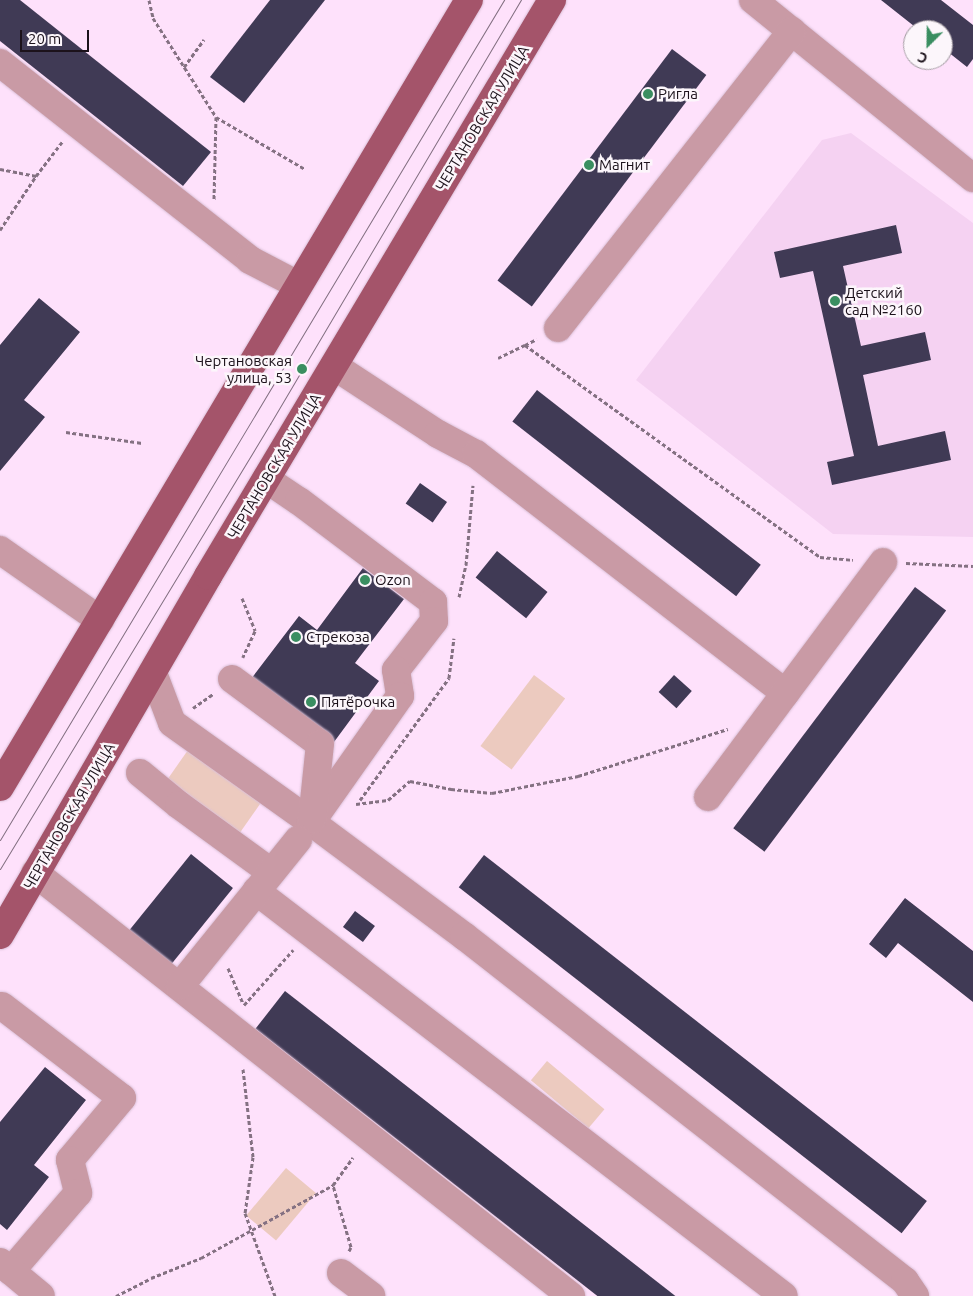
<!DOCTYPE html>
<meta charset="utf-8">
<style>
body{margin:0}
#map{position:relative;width:973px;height:1296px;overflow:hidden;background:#fee1fb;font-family:Ubuntu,sans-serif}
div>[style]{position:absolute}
.built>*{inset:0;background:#f5d2f2}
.green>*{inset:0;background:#eccabf;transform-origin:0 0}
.building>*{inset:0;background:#403a55;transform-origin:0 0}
.path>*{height:3px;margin-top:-1.5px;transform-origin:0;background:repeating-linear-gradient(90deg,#847182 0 4px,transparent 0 6.5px)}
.roads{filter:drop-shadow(0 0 1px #dac0d7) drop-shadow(0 0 1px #dac0d7)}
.minor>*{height:28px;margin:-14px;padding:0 14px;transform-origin:14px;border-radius:14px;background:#c99aa5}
.major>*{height:28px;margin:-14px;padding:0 14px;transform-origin:14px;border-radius:14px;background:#a4546a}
.tram>*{height:1px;margin:-0.5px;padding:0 0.5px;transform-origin:0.5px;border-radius:0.5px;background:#826f80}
.dots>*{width:14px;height:14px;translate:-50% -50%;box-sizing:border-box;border:2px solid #fcf6fb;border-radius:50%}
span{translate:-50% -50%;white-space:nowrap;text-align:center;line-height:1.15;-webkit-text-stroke:5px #fcf6fb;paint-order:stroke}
.poi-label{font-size:15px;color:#1c121b}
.left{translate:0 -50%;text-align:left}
.right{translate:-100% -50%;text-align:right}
.street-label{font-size:15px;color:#1c121b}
.north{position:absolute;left:903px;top:20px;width:50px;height:50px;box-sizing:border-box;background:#fcf6fb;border:1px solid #a29ba1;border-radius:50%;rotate:203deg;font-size:14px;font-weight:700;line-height:20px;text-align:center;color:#1c121b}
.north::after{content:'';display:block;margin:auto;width:18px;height:22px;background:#3a8e61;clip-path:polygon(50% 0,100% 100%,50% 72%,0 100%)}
.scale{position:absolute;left:20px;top:30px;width:69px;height:22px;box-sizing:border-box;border:2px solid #1c121b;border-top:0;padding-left:6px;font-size:15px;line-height:18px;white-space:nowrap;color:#1c121b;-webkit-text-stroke:4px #fcf6fb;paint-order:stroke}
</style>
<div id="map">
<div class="built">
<i style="clip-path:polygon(851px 133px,973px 223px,973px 537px,833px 534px,636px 380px,822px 140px)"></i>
</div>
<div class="green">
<i style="left:534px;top:675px;width:39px;height:89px;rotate:37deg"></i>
<i style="left:188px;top:750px;width:90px;height:46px;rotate:35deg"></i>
<i style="left:547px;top:1061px;width:75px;height:25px;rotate:40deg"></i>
<i style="left:286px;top:1168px;width:39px;height:62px;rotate:40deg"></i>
</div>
<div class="building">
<i style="clip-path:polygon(0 0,20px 0,211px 152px,183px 186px,0 41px)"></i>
<i style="clip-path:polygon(270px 0,325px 0,244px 103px,210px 77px)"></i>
<i style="clip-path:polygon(881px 0,941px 0,973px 25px,973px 59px,967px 67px,943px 48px,943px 30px,919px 30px)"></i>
<i style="left:672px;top:49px;width:43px;height:290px;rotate:37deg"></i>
<i style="clip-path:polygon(896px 225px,902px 253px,843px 266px,861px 346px,925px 332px,931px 360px,863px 375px,878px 446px,945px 431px,951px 460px,832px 485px,827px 462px,854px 456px,813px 271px,780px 278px,774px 252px)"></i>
<i style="clip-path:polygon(39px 298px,80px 332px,24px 400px,45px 417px,0 471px,0 345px)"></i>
<i style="left:537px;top:390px;width:284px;height:40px;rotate:38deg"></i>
<i style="left:420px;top:483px;width:33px;height:25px;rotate:35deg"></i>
<i style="left:497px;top:551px;width:65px;height:34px;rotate:39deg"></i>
<i style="clip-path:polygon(363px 568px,404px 599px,355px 663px,379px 681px,334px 742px,251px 679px,299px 616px,317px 630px)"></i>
<i style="left:915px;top:587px;width:39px;height:302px;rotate:37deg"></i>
<i style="left:674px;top:675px;width:24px;height:23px;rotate:42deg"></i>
<i style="left:191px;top:854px;width:54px;height:98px;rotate:39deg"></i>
<i style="left:484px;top:855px;width:562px;height:41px;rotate:38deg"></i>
<i style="clip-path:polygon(905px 898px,973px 951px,973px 1002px,898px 943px,886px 958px,869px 944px)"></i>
<i style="left:355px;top:911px;width:25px;height:20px;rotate:37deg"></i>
<i style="left:285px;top:991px;width:496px;height:48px;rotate:38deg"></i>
<i style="clip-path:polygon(45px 1067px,86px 1100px,34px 1165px,49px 1177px,7px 1230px,0 1224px,0 1122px)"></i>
</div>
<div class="path">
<i style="left:149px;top:0;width:18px;rotate:77deg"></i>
<i style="left:153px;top:18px;width:117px;rotate:57.5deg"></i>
<i style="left:216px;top:117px;width:83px;rotate:91.4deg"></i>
<i style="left:184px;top:67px;width:34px;rotate:-54deg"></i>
<i style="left:216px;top:117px;width:103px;rotate:30.3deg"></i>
<i style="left:0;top:169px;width:37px;rotate:11deg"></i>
<i style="left:36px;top:176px;width:43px;rotate:-52.6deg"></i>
<i style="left:0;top:230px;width:65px;rotate:-56.3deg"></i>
<i style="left:525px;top:345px;width:13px;rotate:-27deg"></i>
<i style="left:498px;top:358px;width:30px;rotate:-26deg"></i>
<i style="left:525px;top:345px;width:363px;rotate:35.7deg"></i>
<i style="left:820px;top:557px;width:33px;rotate:5deg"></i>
<i style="left:66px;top:432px;width:77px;rotate:8.2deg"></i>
<i style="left:906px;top:563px;width:67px;rotate:2.6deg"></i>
<i style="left:459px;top:597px;width:33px;rotate:-78deg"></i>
<i style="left:466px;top:565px;width:80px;rotate:-85deg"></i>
<i style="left:242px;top:598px;width:35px;rotate:68deg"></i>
<i style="left:255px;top:631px;width:29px;rotate:115deg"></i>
<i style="left:193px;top:708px;width:24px;rotate:-35deg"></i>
<i style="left:360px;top:800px;width:151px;rotate:-53.9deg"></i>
<i style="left:449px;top:678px;width:40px;rotate:-82.9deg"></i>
<i style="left:356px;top:804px;width:32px;rotate:-7deg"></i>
<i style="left:388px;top:800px;width:29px;rotate:-41deg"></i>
<i style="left:410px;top:781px;width:42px;rotate:11deg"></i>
<i style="left:451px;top:789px;width:41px;rotate:5.6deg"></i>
<i style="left:492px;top:793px;width:88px;rotate:-11.2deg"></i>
<i style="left:578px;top:776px;width:157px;rotate:-17.4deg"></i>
<i style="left:228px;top:968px;width:39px;rotate:67deg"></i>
<i style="left:244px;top:1005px;width:74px;rotate:-48.3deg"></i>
<i style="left:243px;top:1069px;width:89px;rotate:83.5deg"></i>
<i style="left:253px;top:1157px;width:57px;rotate:98.1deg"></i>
<i style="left:245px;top:1213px;width:88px;rotate:70.1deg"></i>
<i style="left:349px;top:1251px;width:4px;rotate:-63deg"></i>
<i style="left:351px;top:1247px;width:65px;rotate:-106.2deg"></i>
<i style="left:333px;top:1185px;width:34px;rotate:-54deg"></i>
<i style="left:116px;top:1296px;width:39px;rotate:-27deg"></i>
<i style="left:151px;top:1278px;width:54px;rotate:-21.8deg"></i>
<i style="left:201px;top:1258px;width:151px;rotate:-28.9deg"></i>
</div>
<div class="roads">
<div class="minor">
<i style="left:753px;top:0;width:283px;rotate:39deg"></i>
<i style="left:0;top:63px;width:318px;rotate:38.2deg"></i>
<i style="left:250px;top:260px;width:54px;rotate:27.5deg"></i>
<i style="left:558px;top:328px;width:378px;rotate:-51.8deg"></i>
<i style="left:334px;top:366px;width:124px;rotate:33.2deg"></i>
<i style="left:438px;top:434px;width:43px;rotate:27.8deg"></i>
<i style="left:476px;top:454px;width:391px;rotate:37.7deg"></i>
<i style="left:266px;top:479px;width:40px;rotate:34deg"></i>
<i style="left:299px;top:501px;width:168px;rotate:37deg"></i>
<i style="left:433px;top:602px;width:19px;rotate:87deg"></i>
<i style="left:434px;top:621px;width:62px;rotate:127.8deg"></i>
<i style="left:396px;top:670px;width:26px;rotate:81deg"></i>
<i style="left:400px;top:696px;width:154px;rotate:125.2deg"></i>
<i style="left:0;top:550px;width:122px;rotate:35deg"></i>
<i style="left:153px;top:673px;width:53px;rotate:69.2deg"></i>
<i style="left:172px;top:723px;width:171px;rotate:35.5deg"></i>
<i style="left:311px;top:822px;width:191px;rotate:36.7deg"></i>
<i style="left:464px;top:936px;width:560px;rotate:38.04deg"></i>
<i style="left:905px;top:1281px;width:18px;rotate:56deg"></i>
<i style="left:232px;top:679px;width:109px;rotate:36.5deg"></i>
<i style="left:320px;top:744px;width:76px;rotate:96deg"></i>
<i style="left:140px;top:773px;width:50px;rotate:39.4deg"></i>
<i style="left:179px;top:805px;width:114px;rotate:36.1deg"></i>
<i style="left:708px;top:797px;width:293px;rotate:-53.3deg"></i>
<i style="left:35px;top:873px;width:683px;rotate:38.28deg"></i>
<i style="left:256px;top:891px;width:665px;rotate:37.49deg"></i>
<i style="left:180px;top:986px;width:188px;rotate:-51.1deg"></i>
<i style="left:2px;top:1006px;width:151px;rotate:37.5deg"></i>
<i style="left:122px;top:1098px;width:81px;rotate:130deg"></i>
<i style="left:70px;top:1160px;width:34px;rotate:76deg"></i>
<i style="left:78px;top:1193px;width:103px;rotate:130.7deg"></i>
<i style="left:0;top:1262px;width:53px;rotate:39.7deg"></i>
<i style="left:341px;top:1273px;width:38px;rotate:37deg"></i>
</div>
<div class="major">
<i style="left:0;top:787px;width:916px;rotate:-59.21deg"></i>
<i style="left:0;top:935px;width:415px;rotate:-59.9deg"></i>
<i style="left:208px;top:576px;width:671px;rotate:-59.15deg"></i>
</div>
</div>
<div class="tram">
<i style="left:0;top:840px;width:980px;rotate:-59.04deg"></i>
<i style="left:0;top:869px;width:521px;rotate:-58.75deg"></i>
<i style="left:270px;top:424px;width:493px;rotate:-59.4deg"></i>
</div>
<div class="dots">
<i style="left:648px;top:94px;background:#3a8e61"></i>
<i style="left:589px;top:165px;background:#3a8e61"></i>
<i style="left:835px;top:301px;background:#3a8e61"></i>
<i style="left:302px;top:369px;background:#3a8e61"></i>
<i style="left:365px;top:580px;background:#3a8e61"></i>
<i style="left:296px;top:637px;background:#3a8e61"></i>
<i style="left:311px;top:702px;background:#3a8e61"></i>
</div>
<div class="poi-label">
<span class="left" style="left:658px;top:94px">Ригла</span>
<span class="left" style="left:599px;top:165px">Магнит</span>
<span class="left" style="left:845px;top:301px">Детский<br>сад №2160</span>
<span class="right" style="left:292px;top:369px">Чертановская<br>улица, 53</span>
<span class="left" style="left:375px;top:580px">Ozon</span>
<span class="left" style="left:306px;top:637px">Стрекоза</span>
<span class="left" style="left:321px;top:702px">Пятёрочка</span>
</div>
<div class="street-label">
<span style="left:482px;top:118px;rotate:-59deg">ЧЕРТАНОВСКАЯ УЛИЦА</span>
<span style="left:274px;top:466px;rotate:-59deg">ЧЕРТАНОВСКАЯ УЛИЦА</span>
<span style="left:69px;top:816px;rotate:-60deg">ЧЕРТАНОВСКАЯ УЛИЦА</span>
</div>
<div class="north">С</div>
<div class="scale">20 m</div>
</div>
